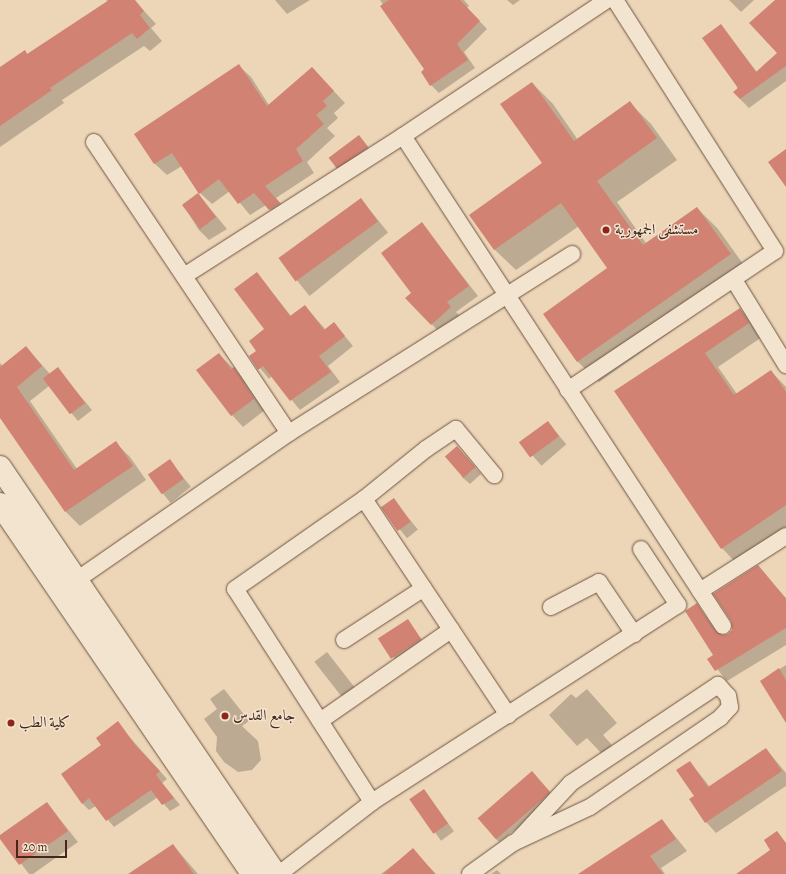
<!DOCTYPE html>
<meta charset="utf-8">
<style>
body{margin:0}
#map{position:relative;width:786px;height:874px;overflow:hidden;background:#ecd6b7;font-family:Alegreya,Amiri,serif}
div>[style]{position:absolute}
.shadow>*{inset:0;background:#0003;transform-origin:0 0}
.building>*{inset:0;background:#d18272;transform-origin:0 0}
.roads{filter:drop-shadow(0 0 1px #6e5443) drop-shadow(0 0 1px #6e5443)}
.minor>*{height:16px;margin:-8px;padding:0 8px;transform-origin:8px;border-radius:8px;background:#f3e4d0}
.secondary>*{height:22px;margin:-11px;padding:0 11px;transform-origin:11px;border-radius:11px;background:#f3e4d0}
.dots>*{width:11px;height:11px;translate:-50% -50%;box-sizing:border-box;border:2px solid #f3e4d0;border-radius:50%}
span{translate:-50% -50%;white-space:nowrap;text-align:center;line-height:1.15;-webkit-text-stroke:3px #f3e4d0;paint-order:stroke}
.poi-label{font-size:15px;color:#44281c}
.left{translate:0 -50%;text-align:left}
.scale{position:absolute;left:16px;top:840px;width:51px;height:18px;box-sizing:border-box;border:2px solid #44281c;border-top:0;padding-left:5px;font-size:12px;line-height:14px;white-space:nowrap;color:#44281c;-webkit-text-stroke:3px #f3e4d0;paint-order:stroke}
</style>
<div id="map">
<div class="shadow">
<i style="clip-path:polygon(106px 0,134px 0,156px 24px,151px 28px,162px 41px,150px 51px,144px 46px,62px 100px,64px 103px,0 147px,0 68px,25px 51px,28px 55px,108px 2px)"></i>
<i style="clip-path:polygon(275px 0,310px 0,287px 14px)"></i>
<i style="clip-path:polygon(380px 0,464px 0,469px 6px,467px 8px,487px 29px,464px 52px,475px 68px,439px 93px,431px 85px,426px 70px)"></i>
<i style="clip-path:polygon(507px 0,520px 0,513px 5px)"></i>
<i style="clip-path:polygon(729px 0,754px 0,741px 12px)"></i>
<i style="clip-path:polygon(776px 0,786px 0,786px 81px,749px 108px,740px 99px,721px 25px,757px 72px,779px 54px)"></i>
<i style="clip-path:polygon(239px 66px,251px 77px,269px 105px,312px 68px,345px 103px,334px 113px,338px 118px,327px 128px,335px 136px,307px 162px,314px 173px,276px 198px,291px 215px,282px 221px,266px 205px,250px 215px,230px 191px,212px 204px,200px 193px,182px 166px,167px 175px,155px 164px,136px 135px)"></i>
<i style="clip-path:polygon(532px 83px,553px 104px,578px 140px,630px 103px,651px 124px,677px 160px,617px 202px,646px 243px,697px 208px,718px 229px,751px 275px,599px 382px,578px 362px,544px 314px,609px 268px,579px 226px,516px 270px,495px 250px,471px 215px,544px 164px)"></i>
<i style="clip-path:polygon(359px 136px,375px 155px,344px 174px,337px 167px)"></i>
<i style="clip-path:polygon(198px 194px,227px 229px,209px 240px,198px 229px,183px 204px)"></i>
<i style="left:361px;top:199px;width:43px;height:101px;rotate:51deg"></i>
<i style="clip-path:polygon(422px 224px,478px 296px,456px 312px,461px 317px,442px 335px,407px 298px,412px 293px)"></i>
<i style="clip-path:polygon(257px 273px,291px 316px,305px 306px,326px 330px,334px 323px,353px 346px,328px 366px,340px 382px,300px 410px,272px 376px,269px 379px,250px 356px,258px 351px,266px 329px)"></i>
<i style="clip-path:polygon(740px 309px,753px 322px,762px 337px,718px 367px,737px 394px,771px 371px,786px 387px,786px 528px,735px 562px,722px 548px,615px 391px)"></i>
<i style="clip-path:polygon(26px 347px,50px 374px,57px 368px,92px 410px,78px 421px,49px 386px,30px 401px,77px 469px,116px 443px,130px 457px,146px 480px,80px 526px,66px 512px,0 416px,0 363px,3px 366px)"></i>
<i style="clip-path:polygon(219px 354px,245px 380px,265px 410px,243px 427px,232px 415px)"></i>
<i style="left:548px;top:423px;width:28px;height:33px;rotate:49deg"></i>
<i style="clip-path:polygon(457px 447px,481px 474px,470px 484px,462px 477px)"></i>
<i style="left:170px;top:461px;width:33px;height:26px;rotate:51deg"></i>
<i style="left:394px;top:500px;width:38px;height:14px;rotate:51deg"></i>
<i style="clip-path:polygon(758px 566px,786px 598px,786px 645px,727px 681px,709px 659px,714px 656px,697px 605px,720px 635px,728px 635px,733px 630px,732px 621px)"></i>
<i style="left:408px;top:620px;width:33px;height:33px;rotate:55deg"></i>
<i style="left:327px;top:652px;width:53px;height:16px;rotate:52deg"></i>
<i style="clip-path:polygon(786px 665px,786px 721px,761px 681px)"></i>
<i style="clip-path:polygon(224px 689px,249px 721px,242px 726px,258px 741px,261px 760px,252px 770px,238px 772px,224px 762px,216px 751px,217px 737px,204px 719px,217px 709px,210px 699px)"></i>
<i style="clip-path:polygon(587px 689px,617px 723px,603px 735px,612px 745px,602px 754px,587px 738px,577px 746px,549px 715px,571px 694px,576px 698px)"></i>
<i style="clip-path:polygon(117px 723px,167px 779px,162px 783px,180px 805px,170px 811px,158px 797px,114px 827px,96px 806px,89px 810px,82px 803px,102px 745px)"></i>
<i style="clip-path:polygon(766px 749px,786px 773px,786px 786px,716px 833px,706px 822px,690px 762px,710px 787px)"></i>
<i style="clip-path:polygon(532px 772px,556px 800px,499px 842px,492px 835px)"></i>
<i style="left:424px;top:790px;width:51px;height:16px;rotate:54deg"></i>
<i style="clip-path:polygon(47px 803px,78px 842px,33px 874px,29px 874px,0 836px)"></i>
<i style="clip-path:polygon(662px 820px,687px 851px,661px 868px,665px 874px,580px 874px)"></i>
<i style="clip-path:polygon(173px 845px,198px 874px,130px 874px)"></i>
<i style="clip-path:polygon(413px 850px,436px 874px,381px 874px)"></i>
<i style="clip-path:polygon(497px 870px,501px 874px,491px 874px)"></i>
</div>
<div class="building">
<i style="clip-path:polygon(109px 0,135px 0,144px 11px,140px 15px,150px 28px,137px 39px,132px 33px,50px 88px,52px 90px,0 126px,0 67px,25px 50px,27px 54px)"></i>
<i style="clip-path:polygon(389px 0,460px 0,480px 21px,457px 44px,468px 60px,430px 86px,421px 72px,424px 69px,380px 6px)"></i>
<i style="clip-path:polygon(775px 0,786px 0,786px 66px,740px 99px,733px 92px,738px 88px,702px 38px,721px 24px,756px 72px,777px 53px,749px 23px)"></i>
<i style="clip-path:polygon(239px 64px,267px 106px,312px 67px,334px 91px,323px 101px,327px 106px,316px 115px,324px 124px,296px 149px,303px 161px,265px 186px,280px 203px,269px 210px,254px 193px,238px 204px,219px 179px,199px 194px,172px 153px,154px 164px,134px 134px)"></i>
<i style="clip-path:polygon(532px 82px,574px 141px,630px 101px,657px 138px,597px 181px,643px 245px,697px 207px,731px 254px,577px 362px,543px 314px,607px 268px,561px 203px,494px 250px,469px 215px,542px 163px,500px 104px)"></i>
<i style="left:359px;top:135px;width:15px;height:38px;rotate:53deg"></i>
<i style="clip-path:polygon(786px 149px,786px 187px,768px 162px)"></i>
<i style="left:198px;top:193px;width:30px;height:20px;rotate:53deg"></i>
<i style="left:361px;top:198px;width:29px;height:102px;rotate:54deg"></i>
<i style="clip-path:polygon(422px 222px,469px 286px,447px 302px,451px 307px,431px 325px,405px 298px,411px 293px,381px 253px)"></i>
<i style="clip-path:polygon(257px 272px,290px 316px,305px 305px,324px 330px,334px 322px,345px 336px,319px 356px,331px 372px,290px 401px,263px 366px,258px 370px,249px 356px,256px 351px,249px 341px,264px 329px,234px 289px)"></i>
<i style="clip-path:polygon(740px 308px,749px 323px,705px 353px,734px 395px,771px 370px,786px 392px,786px 505px,721px 549px,614px 391px)"></i>
<i style="clip-path:polygon(26px 346px,42px 366px,17px 387px,74px 470px,116px 441px,133px 466px,65px 512px,0 418px,0 367px)"></i>
<i style="clip-path:polygon(219px 353px,231px 369px,234px 367px,254px 399px,231px 416px,196px 370px)"></i>
<i style="left:58px;top:367px;width:45px;height:19px;rotate:53deg"></i>
<i style="left:548px;top:421px;width:19px;height:36px;rotate:54deg"></i>
<i style="left:457px;top:446px;width:28px;height:16px;rotate:49deg"></i>
<i style="left:170px;top:459px;width:24px;height:27px;rotate:55deg"></i>
<i style="left:394px;top:498px;width:29px;height:16px;rotate:55deg"></i>
<i style="clip-path:polygon(758px 565px,786px 599px,786px 628px,715px 671px,707px 659px,713px 655px,685px 611px,697px 603px,715px 631px,723px 635px,728px 634px,732px 630px,731px 621px,713px 594px)"></i>
<i style="left:408px;top:619px;width:24px;height:36px;rotate:57deg"></i>
<i style="clip-path:polygon(779px 668px,786px 680px,786px 723px,760px 681px)"></i>
<i style="clip-path:polygon(118px 721px,136px 746px,160px 771px,156px 775px,174px 798px,162px 805px,151px 790px,106px 821px,89px 798px,82px 804px,61px 774px,101px 745px,96px 738px)"></i>
<i style="clip-path:polygon(766px 748px,782px 771px,705px 823px,689px 799px,694px 796px,676px 770px,690px 761px,708px 787px)"></i>
<i style="left:532px;top:771px;width:28px;height:72px;rotate:49deg"></i>
<i style="left:424px;top:789px;width:42px;height:18px;rotate:55deg"></i>
<i style="clip-path:polygon(47px 802px,68px 831px,19px 865px,0 839px,0 835px)"></i>
<i style="clip-path:polygon(662px 819px,676px 839px,650px 856px,663px 874px,578px 874px)"></i>
<i style="clip-path:polygon(777px 831px,786px 843px,786px 874px,736px 874px,770px 850px,764px 840px)"></i>
<i style="clip-path:polygon(173px 844px,194px 874px,128px 874px)"></i>
<i style="clip-path:polygon(413px 848px,435px 874px,383px 874px)"></i>
</div>
<div class="roads">
<div class="minor">
<i style="left:403px;top:136px;width:585px;rotate:56.85deg"></i>
<i style="left:94px;top:142px;width:350px;rotate:56.2deg"></i>
<i style="left:184px;top:276px;width:260px;rotate:-32.6deg"></i>
<i style="left:403px;top:136px;width:245px;rotate:-33.7deg"></i>
<i style="left:734px;top:280px;width:100px;rotate:58.5deg"></i>
<i style="left:568px;top:390px;width:249px;rotate:-33.9deg"></i>
<i style="left:775px;top:251px;width:298px;rotate:-122.5deg"></i>
<i style="left:364px;top:499px;width:260px;rotate:56.3deg"></i>
<i style="left:78px;top:579px;width:257px;rotate:-34.7deg"></i>
<i style="left:289px;top:433px;width:335px;rotate:-32.3deg"></i>
<i style="left:700px;top:591px;width:102px;rotate:-32.6deg"></i>
<i style="left:551px;top:607px;width:54px;rotate:-27.5deg"></i>
<i style="left:599px;top:582px;width:63px;rotate:56.1deg"></i>
<i style="left:344px;top:640px;width:95px;rotate:-33deg"></i>
<i style="left:320px;top:721px;width:160px;rotate:-34.8deg"></i>
<i style="left:372px;top:802px;width:253px;rotate:-122.7deg"></i>
<i style="left:235px;top:589px;width:157px;rotate:-34.9deg"></i>
<i style="left:364px;top:499px;width:80px;rotate:-38.9deg"></i>
<i style="left:426px;top:449px;width:36px;rotate:-34deg"></i>
<i style="left:456px;top:429px;width:60px;rotate:50.4deg"></i>
<i style="left:279px;top:874px;width:118px;rotate:-37.7deg"></i>
<i style="left:372px;top:802px;width:364px;rotate:-32.8deg"></i>
<i style="left:678px;top:605px;width:67px;rotate:-123.5deg"></i>
<i style="left:470px;top:874px;width:53px;rotate:-35.8deg"></i>
<i style="left:513px;top:843px;width:85px;rotate:-25.1deg"></i>
<i style="left:590px;top:807px;width:158px;rotate:-34.4deg"></i>
<i style="left:720px;top:718px;width:15px;rotate:-48deg"></i>
<i style="left:730px;top:707px;width:11px;rotate:-100deg"></i>
<i style="left:728px;top:696px;width:15px;rotate:-132deg"></i>
<i style="left:718px;top:685px;width:177px;rotate:146.3deg"></i>
<i style="left:571px;top:783px;width:78px;rotate:132.9deg"></i>
</div>
<div class="secondary">
<i style="left:0;top:467px;width:492px;rotate:55.9deg"></i>
<i style="left:0;top:504px;width:448px;rotate:55.7deg"></i>
</div>
</div>
<div class="dots">
<i style="left:606px;top:230px;background:#8f2418"></i>
<i style="left:225px;top:716px;background:#8f2418"></i>
<i style="left:11px;top:723px;background:#8f2418"></i>
</div>
<div class="poi-label">
<span class="left" style="left:615px;top:230px">مستشفى الجمهورية</span>
<span class="left" style="left:233px;top:716px">جامع القدس</span>
<span class="left" style="left:19px;top:723px">كلية الطب</span>
</div>
<div class="scale">20 m</div>
</div>
